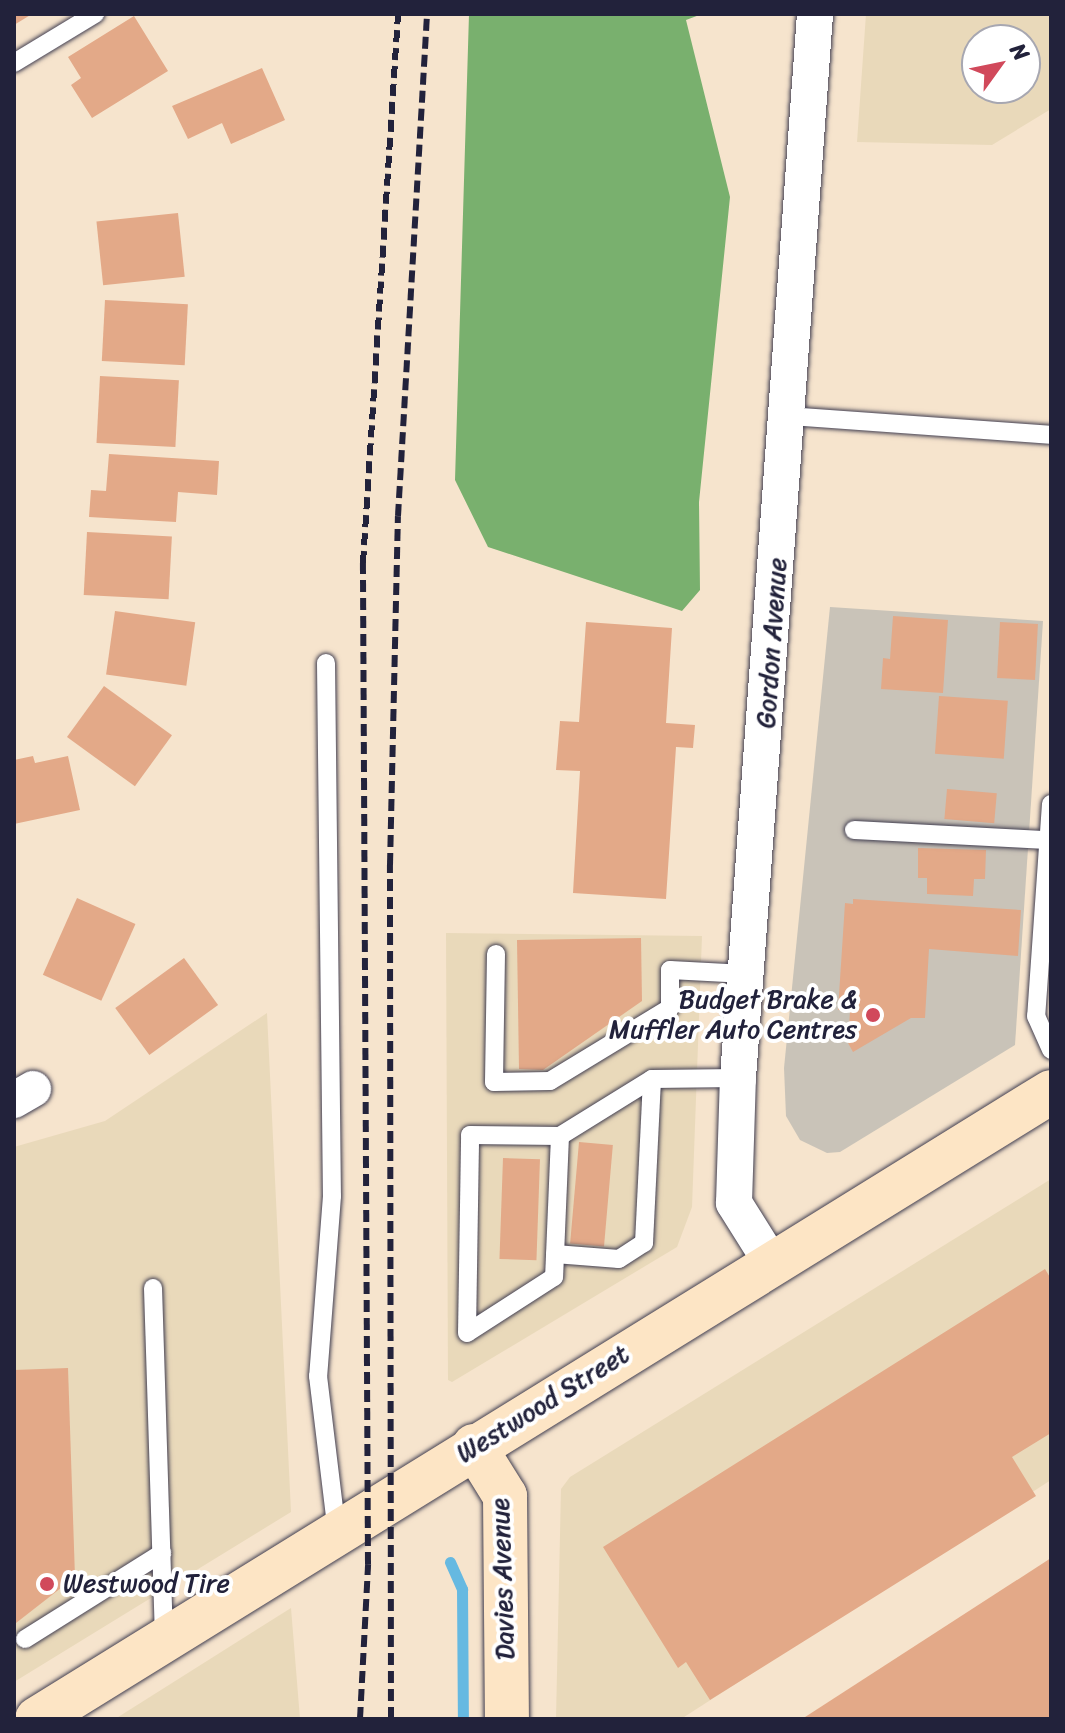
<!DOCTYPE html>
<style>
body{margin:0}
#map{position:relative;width:1065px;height:1733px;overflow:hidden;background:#f6e4cd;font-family:Sriracha,sans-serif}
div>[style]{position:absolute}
.built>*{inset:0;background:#e9d9ba}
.industrial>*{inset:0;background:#c9c3b8}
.forest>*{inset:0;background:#79b06e}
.stream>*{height:11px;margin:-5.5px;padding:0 5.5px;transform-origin:5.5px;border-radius:5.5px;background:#66b9e1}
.building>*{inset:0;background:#e3a988;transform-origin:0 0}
.roads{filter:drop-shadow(0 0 2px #423f51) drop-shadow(0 0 2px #423f51)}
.lane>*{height:18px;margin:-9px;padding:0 9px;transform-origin:9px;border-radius:9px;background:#fff}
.street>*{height:36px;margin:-18px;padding:0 18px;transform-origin:18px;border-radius:18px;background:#fff}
.secondary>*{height:44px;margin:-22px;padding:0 22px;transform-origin:22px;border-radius:22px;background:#fde5c5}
.rail>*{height:6px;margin-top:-3px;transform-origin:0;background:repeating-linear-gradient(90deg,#22223b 0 12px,transparent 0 18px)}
.dots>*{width:22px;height:22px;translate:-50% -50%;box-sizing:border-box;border:4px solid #fff;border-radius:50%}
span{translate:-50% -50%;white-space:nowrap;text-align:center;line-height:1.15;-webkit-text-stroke:8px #fff;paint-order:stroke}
.street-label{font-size:26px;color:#22223b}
.poi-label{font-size:26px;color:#22223b}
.right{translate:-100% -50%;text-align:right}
.left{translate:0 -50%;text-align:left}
.frame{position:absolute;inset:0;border:16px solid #22223b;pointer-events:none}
.north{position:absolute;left:961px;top:24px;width:80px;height:80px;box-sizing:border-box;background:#fff;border:2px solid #a7a7b1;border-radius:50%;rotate:57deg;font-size:22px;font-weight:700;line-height:32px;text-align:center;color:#22223b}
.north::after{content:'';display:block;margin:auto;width:28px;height:36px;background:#d1495b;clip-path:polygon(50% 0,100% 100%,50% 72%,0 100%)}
</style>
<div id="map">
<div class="built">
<i style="clip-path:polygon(evenodd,866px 14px,1051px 14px,1051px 109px,992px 145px,857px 142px,866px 14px,977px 40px,1025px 40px,1025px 88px,977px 88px,977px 40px)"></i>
<i style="clip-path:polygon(446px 933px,702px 936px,692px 1207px,677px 1247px,452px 1382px,448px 1380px)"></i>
<i style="clip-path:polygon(267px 1013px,291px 1512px,14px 1682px,14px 1147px,105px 1121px)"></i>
<i style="clip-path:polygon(1051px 1179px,1051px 1480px,681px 1719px,556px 1719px,561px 1489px,570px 1477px)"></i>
<i style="clip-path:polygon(291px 1608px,300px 1719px,115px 1719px)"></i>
</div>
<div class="industrial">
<i style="clip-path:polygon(830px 607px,1043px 621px,1015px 1045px,840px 1152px,827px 1153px,800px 1140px,786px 1116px,784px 1068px)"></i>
</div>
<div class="forest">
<i style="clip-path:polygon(469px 14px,702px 14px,686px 20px,730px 197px,699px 502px,700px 590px,682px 611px,488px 547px,455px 480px)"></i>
</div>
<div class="stream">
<i style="left:450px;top:1562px;width:30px;rotate:66deg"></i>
<i style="left:462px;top:1589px;width:130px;rotate:89.6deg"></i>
</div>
<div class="building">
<i style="clip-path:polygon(14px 14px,32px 14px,14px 25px)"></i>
<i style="clip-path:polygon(134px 16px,168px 71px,92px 118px,71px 85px,81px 78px,68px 57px)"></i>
<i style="clip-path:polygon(262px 68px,285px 120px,231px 144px,222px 123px,188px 139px,172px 106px)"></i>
<i style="left:178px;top:213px;width:64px;height:82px;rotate:84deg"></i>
<i style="left:105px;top:300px;width:83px;height:61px;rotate:3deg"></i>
<i style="left:100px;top:376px;width:79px;height:67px;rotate:3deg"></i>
<i style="clip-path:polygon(109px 454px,219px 461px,217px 495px,178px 492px,176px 522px,89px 517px,91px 490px,106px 491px)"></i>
<i style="left:87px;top:532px;width:85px;height:63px;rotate:3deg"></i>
<i style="left:115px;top:611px;width:81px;height:64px;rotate:8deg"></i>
<i style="clip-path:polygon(893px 616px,948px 620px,943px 693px,881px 689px,883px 658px,890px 659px)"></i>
<i style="clip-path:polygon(586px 622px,672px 628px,666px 723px,695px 725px,693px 748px,676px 747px,666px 899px,573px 893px,580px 771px,556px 770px,560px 721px,579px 722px)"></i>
<i style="left:1000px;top:622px;width:38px;height:56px;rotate:3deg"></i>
<i style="left:104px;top:686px;width:84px;height:63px;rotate:36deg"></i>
<i style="left:939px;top:696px;width:69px;height:58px;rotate:4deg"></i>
<i style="clip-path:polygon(33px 756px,35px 763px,68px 756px,80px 810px,14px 824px,14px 760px)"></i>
<i style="left:947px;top:789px;width:50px;height:30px;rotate:5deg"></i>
<i style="clip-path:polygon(918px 848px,986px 850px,985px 879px,974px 879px,973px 896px,927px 894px,927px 878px,918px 878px)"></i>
<i style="left:77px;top:898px;width:64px;height:84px;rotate:24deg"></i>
<i style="clip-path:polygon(853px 899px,1021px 910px,1018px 956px,929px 949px,925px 1018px,911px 1018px,853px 1052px,848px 1043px,850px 1011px,838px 1010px,845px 903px,853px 904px)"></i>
<i style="clip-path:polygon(641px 938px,642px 1001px,543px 1070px,519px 1069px,517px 940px)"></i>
<i style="left:184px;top:958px;width:58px;height:85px;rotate:54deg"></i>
<i style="left:579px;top:1142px;width:34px;height:102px;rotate:5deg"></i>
<i style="left:503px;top:1158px;width:37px;height:101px;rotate:2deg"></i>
<i style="clip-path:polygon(1045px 1269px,1051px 1279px,1051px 1433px,1012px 1457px,1036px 1496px,710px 1700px,686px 1662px,678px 1668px,603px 1547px)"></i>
<i style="clip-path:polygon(68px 1368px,75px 1577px,16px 1623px,14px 1370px)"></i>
<i style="clip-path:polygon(1051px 1558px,1051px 1719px,802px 1719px)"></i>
</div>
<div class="roads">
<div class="lane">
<i style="left:14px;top:63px;width:95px;rotate:-31.2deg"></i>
<i style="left:789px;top:416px;width:263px;rotate:4.1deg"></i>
<i style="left:326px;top:663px;width:533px;rotate:89.36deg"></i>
<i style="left:332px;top:1196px;width:181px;rotate:94.4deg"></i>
<i style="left:318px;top:1376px;width:157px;rotate:83.1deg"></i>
<i style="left:1051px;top:804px;width:213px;rotate:94deg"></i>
<i style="left:1036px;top:1016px;width:37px;rotate:66deg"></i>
<i style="left:854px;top:830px;width:194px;rotate:3deg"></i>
<i style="left:496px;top:954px;width:128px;rotate:90.9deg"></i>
<i style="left:494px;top:1082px;width:56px;rotate:-1deg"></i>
<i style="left:550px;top:1081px;width:140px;rotate:-31.3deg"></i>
<i style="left:670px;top:1008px;width:38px;rotate:-90deg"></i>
<i style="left:670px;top:970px;width:76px;rotate:3deg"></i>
<i style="left:560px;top:1136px;width:141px;rotate:92.4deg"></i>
<i style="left:554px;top:1277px;width:103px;rotate:147.2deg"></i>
<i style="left:467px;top:1333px;width:198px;rotate:-89.1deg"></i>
<i style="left:470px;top:1135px;width:90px;rotate:0.6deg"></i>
<i style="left:560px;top:1136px;width:108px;rotate:-31.8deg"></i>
<i style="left:652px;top:1079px;width:86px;rotate:-0.7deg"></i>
<i style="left:555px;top:1254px;width:64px;rotate:4.5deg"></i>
<i style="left:619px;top:1259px;width:30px;rotate:-33deg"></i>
<i style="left:644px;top:1243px;width:164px;rotate:-87.2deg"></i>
<i style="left:153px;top:1288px;width:349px;rotate:88.2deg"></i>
<i style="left:25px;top:1639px;width:162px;rotate:-32.1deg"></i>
</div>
<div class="street">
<i style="left:14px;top:1100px;width:22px;rotate:-30deg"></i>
<i style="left:771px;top:1262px;width:70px;rotate:-122.1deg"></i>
<i style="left:734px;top:1203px;width:125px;rotate:-88.2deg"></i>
<i style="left:738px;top:1078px;width:1067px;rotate:-85.86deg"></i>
</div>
<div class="secondary">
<i style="left:474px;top:1446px;width:59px;rotate:58.2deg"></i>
<i style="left:505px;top:1496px;width:223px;rotate:89.5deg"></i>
<i style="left:37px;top:1719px;width:1192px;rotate:-31.73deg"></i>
</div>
</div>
<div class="rail">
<i style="left:360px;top:1719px;width:155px;rotate:-87deg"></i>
<i style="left:368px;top:1564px;width:1001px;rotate:-90.29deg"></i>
<i style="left:363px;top:563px;width:550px;rotate:-86.35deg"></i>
<i style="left:391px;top:1719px;width:854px;rotate:-90.07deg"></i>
<i style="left:390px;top:865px;width:349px;rotate:-88.7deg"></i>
<i style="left:398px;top:516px;width:503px;rotate:-86.69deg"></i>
</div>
<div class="dots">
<i style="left:873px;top:1015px;background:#d1495b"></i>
<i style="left:47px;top:1584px;background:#d1495b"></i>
</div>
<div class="street-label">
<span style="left:772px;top:643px;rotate:-86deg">Gordon Avenue</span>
<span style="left:543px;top:1404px;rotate:-32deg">Westwood Street</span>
<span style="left:503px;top:1579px;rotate:-92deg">Davies Avenue</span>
</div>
<div class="poi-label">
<span class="right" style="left:857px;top:1015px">Budget Brake &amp;<br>Muffler Auto Centres</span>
<span class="left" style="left:63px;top:1584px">Westwood Tire</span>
</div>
<div class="frame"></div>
<div class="north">N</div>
</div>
